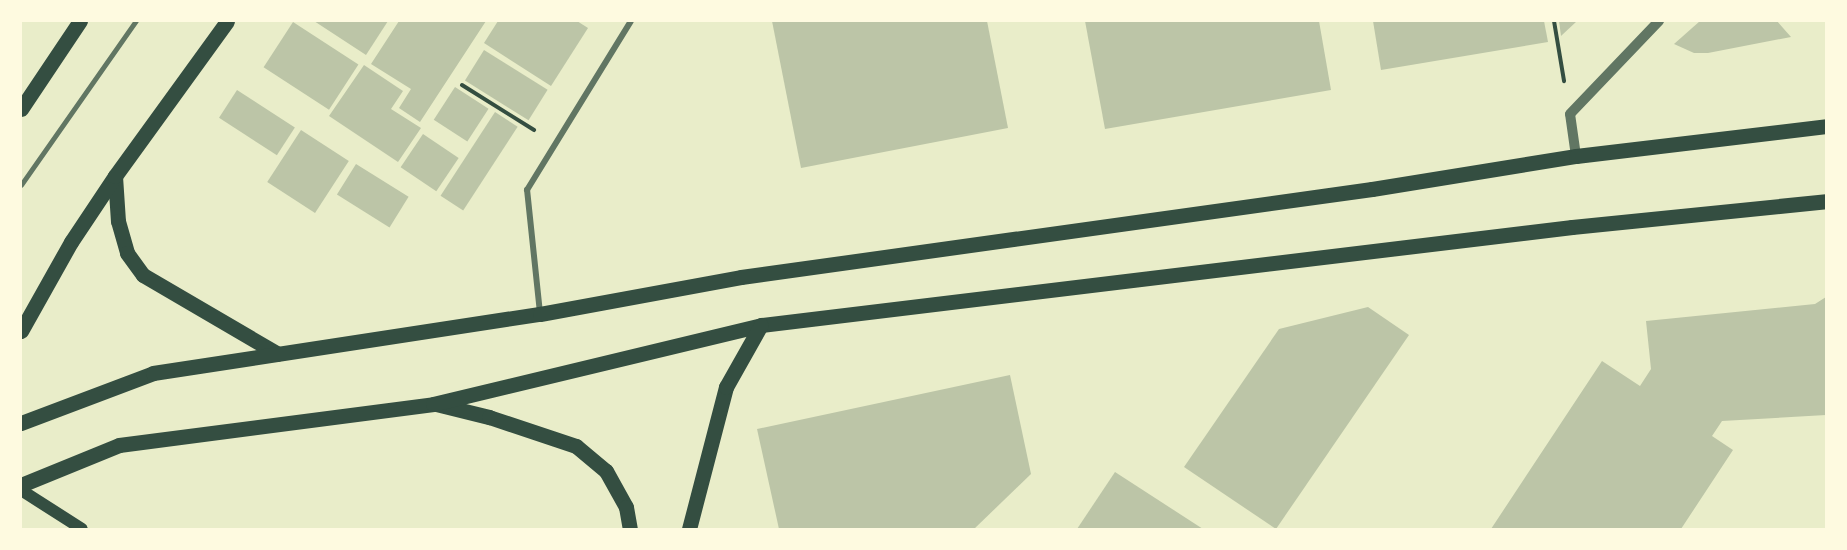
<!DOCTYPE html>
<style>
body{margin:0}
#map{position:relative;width:1847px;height:550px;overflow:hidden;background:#e9edc9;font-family:Signika,sans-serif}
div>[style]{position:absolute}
.building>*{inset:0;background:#bcc5a7;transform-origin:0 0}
.path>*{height:4px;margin:-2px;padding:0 2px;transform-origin:2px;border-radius:2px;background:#344e41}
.service>*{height:4.5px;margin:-2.25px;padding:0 2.25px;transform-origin:2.25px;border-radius:2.25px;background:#617663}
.minor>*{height:6px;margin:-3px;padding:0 3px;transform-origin:3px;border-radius:3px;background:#617663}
.tertiary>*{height:10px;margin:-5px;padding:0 5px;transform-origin:5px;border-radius:5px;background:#617663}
.secondary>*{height:12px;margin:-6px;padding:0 6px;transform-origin:6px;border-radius:6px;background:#344e41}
.primary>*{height:15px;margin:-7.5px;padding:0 7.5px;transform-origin:7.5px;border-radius:7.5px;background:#344e41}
span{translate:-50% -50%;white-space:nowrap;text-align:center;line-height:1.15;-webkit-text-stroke:4.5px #fefae0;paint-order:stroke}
.frame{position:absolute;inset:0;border:22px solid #fefae0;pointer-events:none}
</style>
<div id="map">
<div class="building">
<i style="clip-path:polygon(314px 21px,388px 21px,366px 55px)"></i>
<i style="clip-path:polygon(399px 21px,486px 21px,420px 122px,399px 108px,411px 89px,371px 64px)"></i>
<i style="clip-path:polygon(498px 21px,577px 21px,588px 28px,551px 86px,484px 43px)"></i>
<i style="clip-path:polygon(772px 21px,987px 21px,1008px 128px,801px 168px)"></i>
<i style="clip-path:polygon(1085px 21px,1319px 21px,1331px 90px,1105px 129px)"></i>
<i style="clip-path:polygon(1373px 21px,1544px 21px,1548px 42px,1381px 70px)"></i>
<i style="clip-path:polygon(1559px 21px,1577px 21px,1561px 36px)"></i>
<i style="clip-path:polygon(1700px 21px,1777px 21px,1791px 37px,1708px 53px,1694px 53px,1674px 44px)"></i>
<i style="left:293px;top:22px;width:78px;height:54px;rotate:33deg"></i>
<i style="left:484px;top:50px;width:75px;height:36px;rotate:32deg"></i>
<i style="clip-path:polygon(364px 65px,403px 91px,391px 109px,421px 128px,398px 162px,329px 116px)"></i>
<i style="left:455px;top:87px;width:40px;height:39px;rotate:33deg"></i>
<i style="left:237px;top:90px;width:69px;height:33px;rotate:33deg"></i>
<i style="left:495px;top:112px;width:27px;height:100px;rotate:33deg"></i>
<i style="left:301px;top:130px;width:57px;height:62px;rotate:33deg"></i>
<i style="left:423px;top:134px;width:43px;height:40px;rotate:34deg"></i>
<i style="left:356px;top:164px;width:62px;height:36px;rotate:32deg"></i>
<i style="clip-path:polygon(1826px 297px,1826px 415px,1722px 421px,1712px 436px,1733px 450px,1681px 529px,1491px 529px,1602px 361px,1640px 386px,1651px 369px,1646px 321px,1815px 304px)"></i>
<i style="clip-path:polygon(1368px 307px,1409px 335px,1276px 529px,1184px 467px,1279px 329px)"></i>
<i style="clip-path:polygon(1010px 375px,1031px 474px,974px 529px,779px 529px,757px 429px)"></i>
<i style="clip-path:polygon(1115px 472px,1203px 529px,1077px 529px)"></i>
</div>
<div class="path">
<i style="left:1554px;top:21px;width:61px;rotate:80.5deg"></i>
<i style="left:462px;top:85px;width:85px;rotate:32deg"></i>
</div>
<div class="service">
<i style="left:21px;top:185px;width:200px;rotate:-55deg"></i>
</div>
<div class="minor">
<i style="left:540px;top:313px;width:124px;rotate:-96deg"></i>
<i style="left:527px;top:190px;width:198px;rotate:-58.4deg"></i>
</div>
<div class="tertiary">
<i style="left:1576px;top:156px;width:42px;rotate:-98.1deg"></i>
<i style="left:1570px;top:114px;width:129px;rotate:-46.3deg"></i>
</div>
<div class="secondary">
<i style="left:21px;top:490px;width:72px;rotate:32.6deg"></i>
</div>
<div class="primary">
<i style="left:21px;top:109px;width:106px;rotate:-56.2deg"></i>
<i style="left:115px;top:176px;width:45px;rotate:86.2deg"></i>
<i style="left:118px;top:221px;width:33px;rotate:74deg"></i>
<i style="left:127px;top:253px;width:27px;rotate:54deg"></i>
<i style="left:143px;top:275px;width:156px;rotate:30.3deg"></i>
<i style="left:21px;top:331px;width:102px;rotate:-60.7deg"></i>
<i style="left:71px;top:242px;width:79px;rotate:-56.3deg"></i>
<i style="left:115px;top:176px;width:191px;rotate:-54.1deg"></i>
<i style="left:436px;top:404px;width:55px;rotate:13.8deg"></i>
<i style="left:489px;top:417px;width:92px;rotate:18.4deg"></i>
<i style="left:576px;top:446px;width:39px;rotate:40deg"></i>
<i style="left:606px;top:471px;width:41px;rotate:60.9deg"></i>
<i style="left:626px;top:507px;width:22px;rotate:80deg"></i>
<i style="left:21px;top:423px;width:141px;rotate:-20.7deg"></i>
<i style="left:153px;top:373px;width:391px;rotate:-8.7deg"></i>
<i style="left:540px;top:314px;width:204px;rotate:-10.4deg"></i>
<i style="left:741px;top:277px;width:637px;rotate:-7.94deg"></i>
<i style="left:1372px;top:189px;width:207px;rotate:-9.2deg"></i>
<i style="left:1576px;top:156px;width:252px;rotate:-6.8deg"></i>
<i style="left:21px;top:485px;width:106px;rotate:-22.2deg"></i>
<i style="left:119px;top:445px;width:317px;rotate:-7.4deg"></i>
<i style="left:433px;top:404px;width:337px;rotate:-13.5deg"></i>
<i style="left:761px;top:325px;width:817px;rotate:-6.89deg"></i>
<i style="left:1572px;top:227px;width:255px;rotate:-5.8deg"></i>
<i style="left:689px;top:529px;width:147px;rotate:-75.4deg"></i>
<i style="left:726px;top:387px;width:71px;rotate:-60.6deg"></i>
</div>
<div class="frame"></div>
</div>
